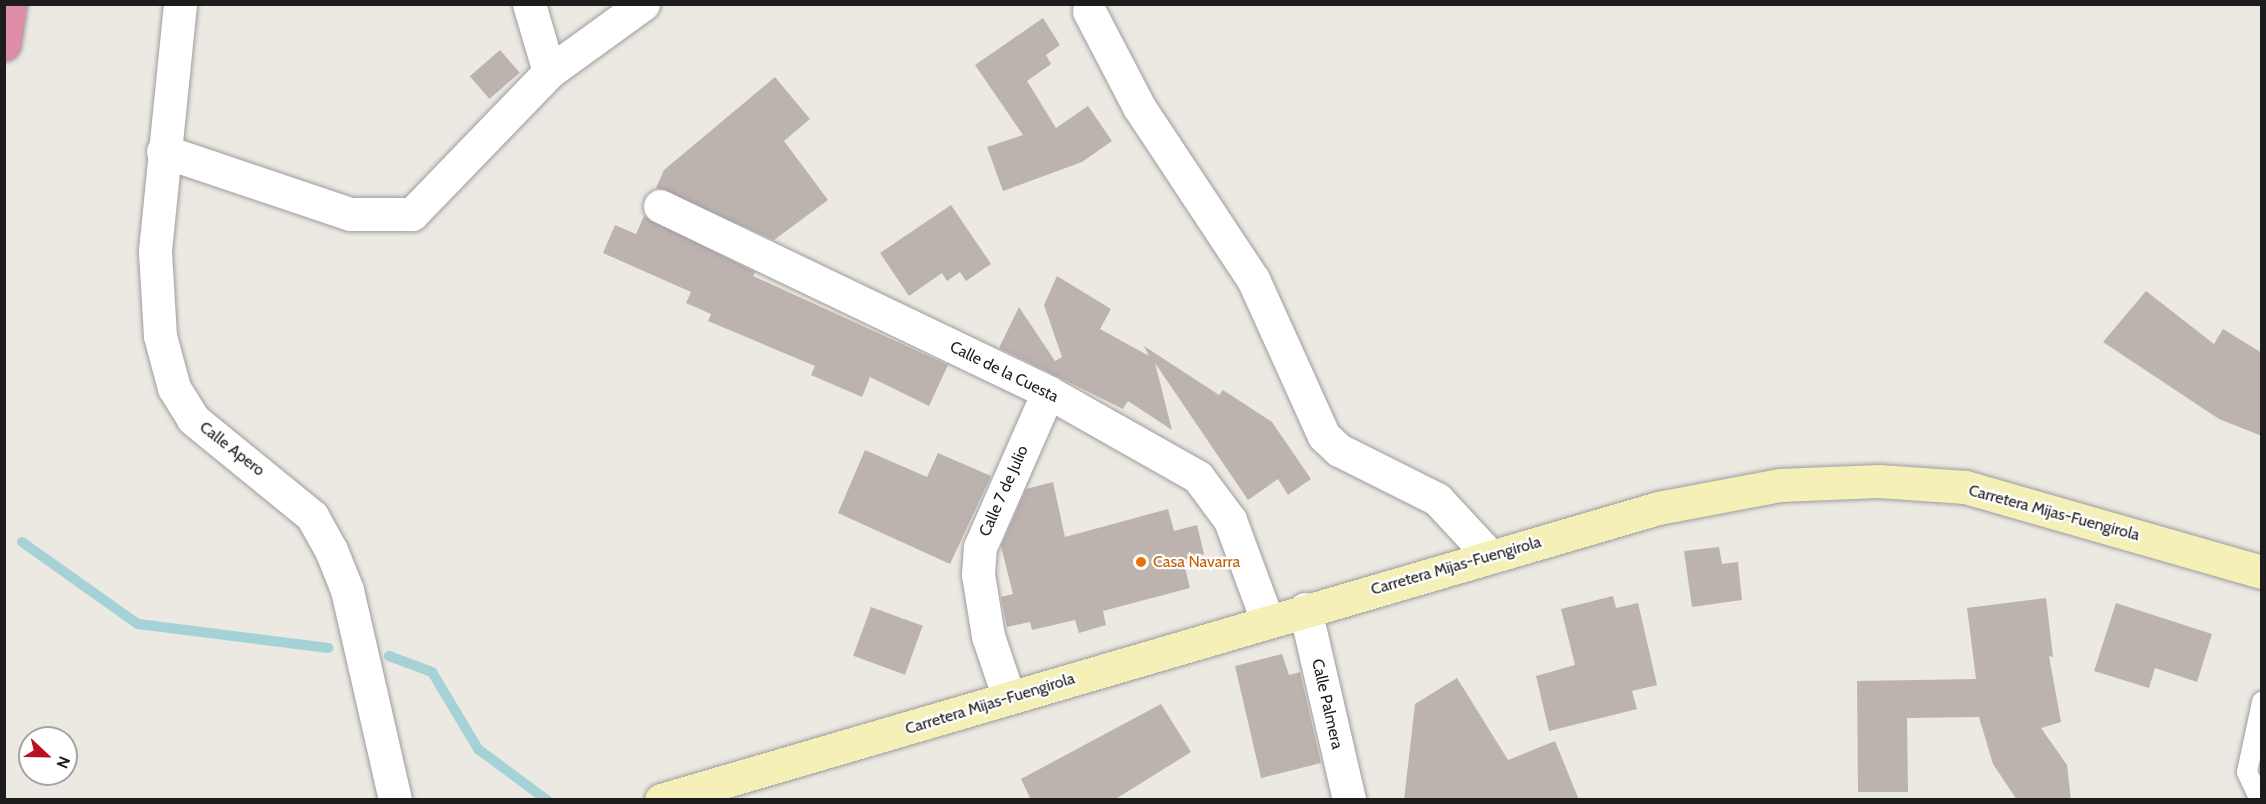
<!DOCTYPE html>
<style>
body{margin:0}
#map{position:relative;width:2266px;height:804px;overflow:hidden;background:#ece8e2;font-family:Cabin,sans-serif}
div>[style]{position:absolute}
.stream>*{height:10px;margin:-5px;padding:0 5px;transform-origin:5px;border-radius:5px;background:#a5d2d7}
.building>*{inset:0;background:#bcb3af;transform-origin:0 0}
.roads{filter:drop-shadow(0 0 2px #9d9d9d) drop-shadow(0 0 2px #9d9d9d)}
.service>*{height:20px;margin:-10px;padding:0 10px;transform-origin:10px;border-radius:10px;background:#fff}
.minor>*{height:33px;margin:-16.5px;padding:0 16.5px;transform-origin:16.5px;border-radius:16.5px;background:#fff}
.secondary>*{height:33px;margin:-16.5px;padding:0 16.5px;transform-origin:16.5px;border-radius:16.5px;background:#f4f0b8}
.motorway>*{height:33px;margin:-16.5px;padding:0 16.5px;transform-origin:16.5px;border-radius:16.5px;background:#df8ea7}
.dots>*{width:16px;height:16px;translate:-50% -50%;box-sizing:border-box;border:3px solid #fff;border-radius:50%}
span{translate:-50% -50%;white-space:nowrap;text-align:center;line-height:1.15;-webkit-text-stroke:4.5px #fff;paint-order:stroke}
.street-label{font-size:16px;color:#1c1c1c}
.food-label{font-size:16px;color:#c56008}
.left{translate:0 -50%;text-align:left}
.frame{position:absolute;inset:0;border:6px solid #1c1c1c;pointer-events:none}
.north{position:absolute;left:18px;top:726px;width:60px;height:60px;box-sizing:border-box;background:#fff;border:2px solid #a4a4a4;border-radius:50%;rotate:112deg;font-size:16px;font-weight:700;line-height:24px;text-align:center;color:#1c1c1c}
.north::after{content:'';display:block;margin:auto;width:21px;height:27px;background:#b90e23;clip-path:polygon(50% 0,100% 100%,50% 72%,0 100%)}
</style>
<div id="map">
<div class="stream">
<i style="left:22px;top:542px;width:142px;rotate:35.3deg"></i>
<i style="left:138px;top:624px;width:192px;rotate:7.2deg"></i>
<i style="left:389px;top:656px;width:46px;rotate:20.4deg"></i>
<i style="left:432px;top:672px;width:90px;rotate:59.1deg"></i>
<i style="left:478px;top:749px;width:86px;rotate:36.5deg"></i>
</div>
<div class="building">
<i style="clip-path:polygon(1043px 18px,1060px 45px,1046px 55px,1051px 64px,1027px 81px,1056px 128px,1088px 106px,1112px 141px,1082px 162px,1003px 191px,987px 147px,1023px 135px,975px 65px)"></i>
<i style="left:500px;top:50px;width:30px;height:40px;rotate:49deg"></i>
<i style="clip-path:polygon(775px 77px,810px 119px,784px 141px,828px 200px,774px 240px,656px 188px,664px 170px)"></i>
<i style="clip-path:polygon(951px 205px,991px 264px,966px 281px,960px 272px,947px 281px,942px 273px,909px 296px,880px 253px)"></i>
<i style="clip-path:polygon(644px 216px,755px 272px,753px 276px,948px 365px,929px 406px,870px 377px,862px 397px,811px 375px,815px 366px,708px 321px,711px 314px,686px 303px,691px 292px,603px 253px,615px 225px,636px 234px)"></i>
<i style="clip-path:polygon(1057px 276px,1111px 309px,1100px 329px,1149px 356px,1144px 346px,1219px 395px,1223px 390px,1272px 422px,1311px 479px,1288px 495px,1278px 479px,1248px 500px,1155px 363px,1172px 430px,1128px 401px,1123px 409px,999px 348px,1019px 307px,1055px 361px,1062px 357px,1044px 305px)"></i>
<i style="clip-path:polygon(2146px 291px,2214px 344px,2223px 329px,2262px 353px,2262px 436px,2219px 419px,2103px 342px)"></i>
<i style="clip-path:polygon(865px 450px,927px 477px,938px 453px,991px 476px,950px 564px,838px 513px)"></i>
<i style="clip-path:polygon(1053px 482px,1065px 537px,1168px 509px,1174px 531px,1197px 525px,1204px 554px,1183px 560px,1190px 588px,1103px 611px,1106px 625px,1079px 633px,1075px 620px,1032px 630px,1030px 622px,1007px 627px,1001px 597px,1013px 594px,1001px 546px,1026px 489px)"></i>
<i style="clip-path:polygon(1719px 547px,1722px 564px,1738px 562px,1742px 600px,1692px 607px,1684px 551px)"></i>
<i style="clip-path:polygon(1613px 596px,1616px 608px,1638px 603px,1657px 685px,1632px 691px,1637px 709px,1549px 731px,1536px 676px,1575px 665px,1561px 609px)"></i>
<i style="clip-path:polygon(2046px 598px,2053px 657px,2049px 656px,2061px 722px,2041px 728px,2067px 765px,2071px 800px,2017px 800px,1993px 764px,1979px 717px,1907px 718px,1908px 792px,1858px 792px,1857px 681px,1976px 679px,1967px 608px)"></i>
<i style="clip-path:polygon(2116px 603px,2212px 634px,2197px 682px,2155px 668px,2149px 688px,2094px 671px)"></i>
<i style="left:871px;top:607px;width:55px;height:52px;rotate:20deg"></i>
<i style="clip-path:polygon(1282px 654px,1289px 675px,1300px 672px,1321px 763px,1261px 778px,1235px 666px)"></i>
<i style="clip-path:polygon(1457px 678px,1508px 760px,1555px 741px,1579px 800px,1404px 800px,1415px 704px)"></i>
<i style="clip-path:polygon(1161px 704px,1191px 752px,1114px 800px,1031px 800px,1021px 779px)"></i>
</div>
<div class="roads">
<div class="service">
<i style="left:2260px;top:800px;width:31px;rotate:-115deg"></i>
<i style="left:2247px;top:772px;width:72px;rotate:-77.9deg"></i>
</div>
<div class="minor">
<i style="left:180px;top:4px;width:249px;rotate:95.8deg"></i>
<i style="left:155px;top:252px;width:84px;rotate:86.6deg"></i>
<i style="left:160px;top:336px;width:54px;rotate:74.9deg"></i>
<i style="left:174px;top:388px;width:36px;rotate:58deg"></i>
<i style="left:193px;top:419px;width:154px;rotate:39.2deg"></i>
<i style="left:312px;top:516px;width:39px;rotate:61deg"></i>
<i style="left:331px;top:550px;width:43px;rotate:68.2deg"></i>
<i style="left:347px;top:590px;width:215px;rotate:77.1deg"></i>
<i style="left:529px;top:4px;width:71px;rotate:73.6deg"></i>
<i style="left:1089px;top:11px;width:108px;rotate:62.5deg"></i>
<i style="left:1139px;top:107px;width:206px;rotate:56.5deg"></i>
<i style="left:1253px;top:279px;width:172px;rotate:65.7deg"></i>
<i style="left:1324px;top:436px;width:21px;rotate:43deg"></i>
<i style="left:1339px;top:450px;width:110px;rotate:26.6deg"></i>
<i style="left:1437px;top:499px;width:78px;rotate:47.1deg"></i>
<i style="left:163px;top:151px;width:197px;rotate:18.6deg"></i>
<i style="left:350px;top:214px;width:62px"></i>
<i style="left:412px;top:214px;width:197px;rotate:-46deg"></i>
<i style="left:549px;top:72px;width:116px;rotate:-35.9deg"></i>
<i style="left:660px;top:206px;width:430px;rotate:25.6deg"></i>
<i style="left:1048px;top:392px;width:172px;rotate:29.5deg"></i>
<i style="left:1198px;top:477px;width:54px;rotate:53.3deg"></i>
<i style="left:1230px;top:520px;width:107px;rotate:69.7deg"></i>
<i style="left:1305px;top:609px;width:196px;rotate:77deg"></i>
<i style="left:1009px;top:698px;width:65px;rotate:-108.7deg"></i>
<i style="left:988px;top:636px;width:63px;rotate:-99.2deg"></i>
<i style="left:978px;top:574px;width:27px;rotate:-86deg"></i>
<i style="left:980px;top:547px;width:169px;rotate:-66.3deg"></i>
</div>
<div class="secondary">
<i style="left:661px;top:800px;width:1039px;rotate:-16.32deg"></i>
<i style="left:1658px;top:508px;width:124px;rotate:-10.7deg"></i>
<i style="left:1780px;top:485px;width:99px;rotate:-2.3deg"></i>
<i style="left:1879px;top:481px;width:86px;rotate:4deg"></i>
<i style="left:1965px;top:487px;width:309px;rotate:16deg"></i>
</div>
<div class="motorway">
<i style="left:4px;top:44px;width:40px;rotate:-81.5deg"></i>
</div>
</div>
<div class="dots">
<i style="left:1141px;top:562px;background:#e8710a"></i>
</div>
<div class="street-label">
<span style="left:1004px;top:372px;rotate:26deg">Calle de la Cuesta</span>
<span style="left:232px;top:449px;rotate:38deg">Calle Apero</span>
<span style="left:1004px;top:491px;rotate:-66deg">Calle 7 de Julio</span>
<span style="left:2054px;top:513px;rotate:15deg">Carretera Mijas-Fuengirola</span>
<span style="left:1456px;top:566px;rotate:-16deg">Carretera Mijas-Fuengirola</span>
<span style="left:990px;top:704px;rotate:-17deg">Carretera Mijas-Fuengirola</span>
<span style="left:1327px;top:704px;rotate:77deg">Calle Palmera</span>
</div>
<div class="food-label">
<span class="left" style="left:1153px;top:562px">Casa Navarra</span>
</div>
<div class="frame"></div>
<div class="north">N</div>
</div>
